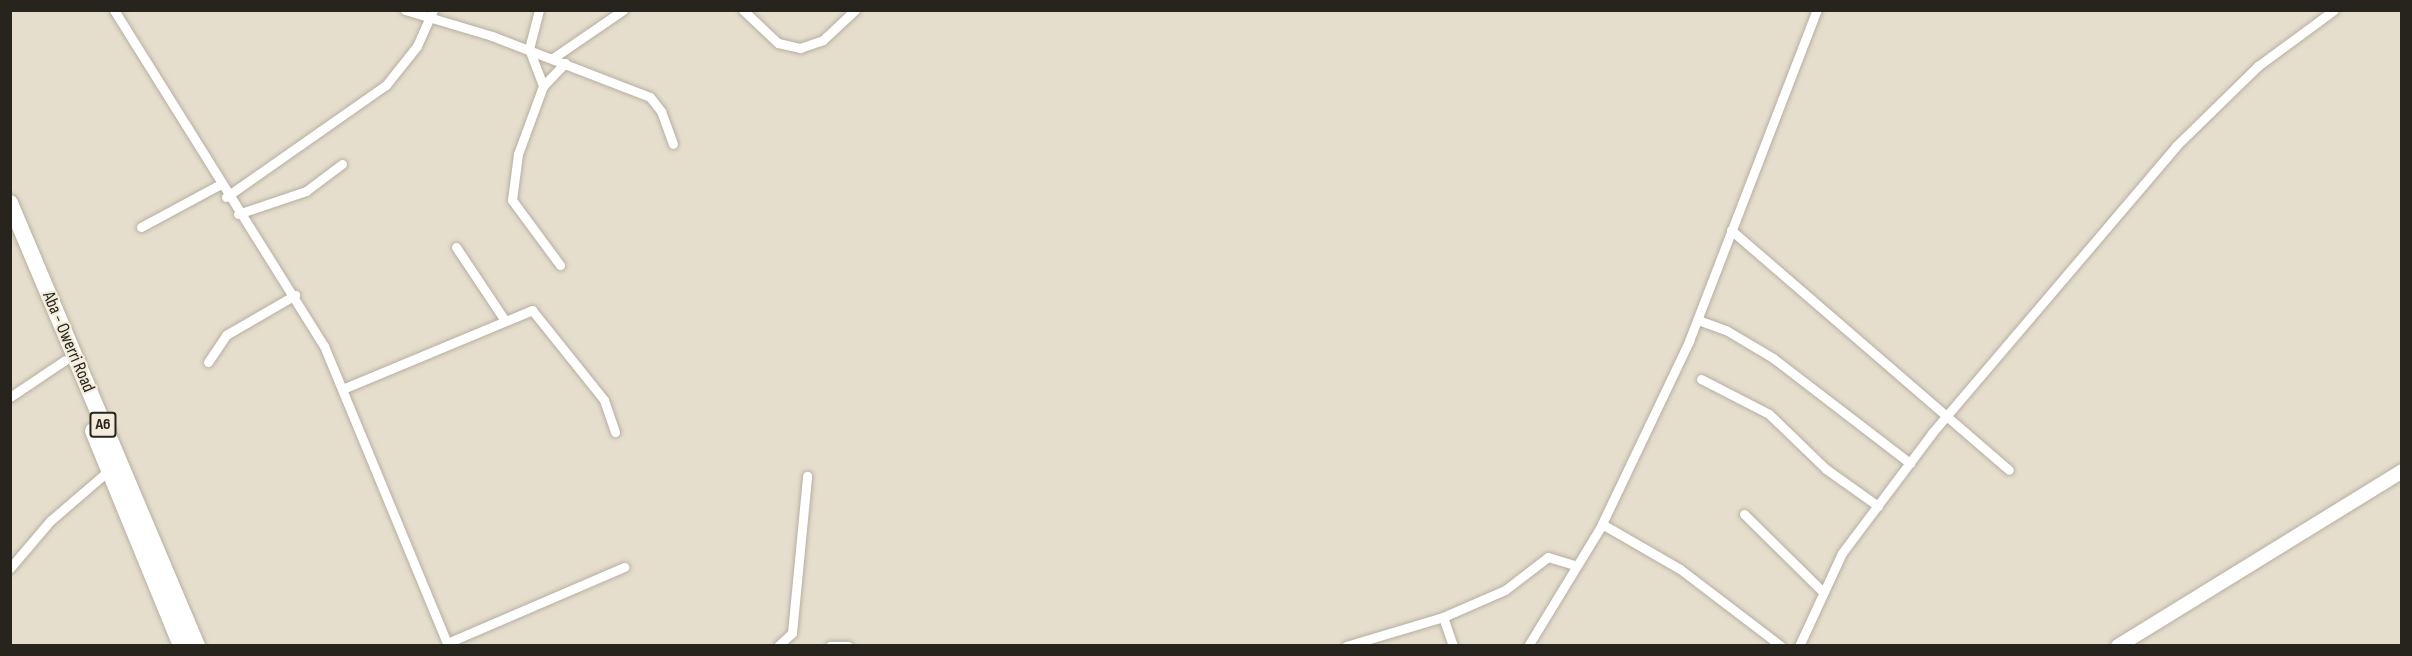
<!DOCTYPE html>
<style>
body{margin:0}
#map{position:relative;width:2412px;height:656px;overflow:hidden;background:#e6decd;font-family:"Sofia Sans Condensed",sans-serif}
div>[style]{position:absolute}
.roads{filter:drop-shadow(0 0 2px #b6af9f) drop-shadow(0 0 2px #b6af9f)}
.street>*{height:9px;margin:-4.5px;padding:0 4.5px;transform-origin:4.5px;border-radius:4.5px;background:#fff}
.secondary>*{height:14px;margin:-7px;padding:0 7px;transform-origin:7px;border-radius:7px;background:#fff}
.highway>*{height:16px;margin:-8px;padding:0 8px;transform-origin:8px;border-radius:8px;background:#fff}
span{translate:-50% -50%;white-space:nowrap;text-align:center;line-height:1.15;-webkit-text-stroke:4.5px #f3ecda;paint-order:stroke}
.shield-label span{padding:2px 4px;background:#f3ecda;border:2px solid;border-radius:4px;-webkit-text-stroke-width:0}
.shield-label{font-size:16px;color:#27241e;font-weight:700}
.street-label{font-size:18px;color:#27241e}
.frame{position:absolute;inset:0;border:12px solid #27241e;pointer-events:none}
</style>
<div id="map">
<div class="roads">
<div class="street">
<i style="left:114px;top:10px;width:396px;rotate:58deg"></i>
<i style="left:324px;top:346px;width:325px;rotate:67.5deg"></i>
<i style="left:405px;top:10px;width:91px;rotate:16.6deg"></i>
<i style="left:492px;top:36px;width:169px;rotate:21.1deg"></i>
<i style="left:650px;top:97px;width:18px;rotate:52deg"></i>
<i style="left:661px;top:111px;width:35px;rotate:70deg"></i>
<i style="left:539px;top:10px;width:40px;rotate:104.4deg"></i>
<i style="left:529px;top:49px;width:40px;rotate:69deg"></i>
<i style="left:543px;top:86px;width:72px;rotate:110.2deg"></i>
<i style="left:518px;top:154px;width:46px;rotate:97.4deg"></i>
<i style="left:512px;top:200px;width:81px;rotate:53.6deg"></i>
<i style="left:743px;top:10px;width:48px;rotate:43.3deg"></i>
<i style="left:778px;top:43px;width:23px;rotate:13deg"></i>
<i style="left:800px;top:48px;width:24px;rotate:-19deg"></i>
<i style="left:823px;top:40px;width:44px;rotate:-43.2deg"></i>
<i style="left:553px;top:58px;width:85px;rotate:-34.4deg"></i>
<i style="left:543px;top:86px;width:32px;rotate:-46deg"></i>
<i style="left:226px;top:197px;width:195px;rotate:-35deg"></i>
<i style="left:386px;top:85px;width:50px;rotate:-51.5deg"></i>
<i style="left:417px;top:46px;width:39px;rotate:-66deg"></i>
<i style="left:238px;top:214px;width:72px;rotate:-18.7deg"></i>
<i style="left:306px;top:191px;width:45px;rotate:-36.9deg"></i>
<i style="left:141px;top:227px;width:89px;rotate:-28.3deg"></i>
<i style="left:1731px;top:230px;width:367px;rotate:40.8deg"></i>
<i style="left:456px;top:247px;width:87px;rotate:56.3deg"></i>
<i style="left:1698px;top:320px;width:30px;rotate:20deg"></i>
<i style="left:1726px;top:330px;width:55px;rotate:30.8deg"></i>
<i style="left:1773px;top:358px;width:173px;rotate:37.5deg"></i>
<i style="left:208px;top:362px;width:32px;rotate:-56deg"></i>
<i style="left:226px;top:335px;width:80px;rotate:-30.1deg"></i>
<i style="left:1701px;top:379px;width:76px;rotate:27.2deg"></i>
<i style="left:1769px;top:414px;width:79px;rotate:44deg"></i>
<i style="left:1826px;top:469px;width:64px;rotate:35.4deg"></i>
<i style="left:345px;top:388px;width:203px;rotate:-22.6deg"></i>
<i style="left:532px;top:310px;width:115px;rotate:51.3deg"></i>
<i style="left:604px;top:400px;width:34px;rotate:71deg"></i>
<i style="left:10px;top:397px;width:66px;rotate:-33.9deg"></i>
<i style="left:1744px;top:514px;width:111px;rotate:44.6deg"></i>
<i style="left:1602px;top:524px;width:90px;rotate:30deg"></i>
<i style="left:1680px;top:569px;width:127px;rotate:37.3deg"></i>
<i style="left:10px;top:568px;width:62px;rotate:-49.6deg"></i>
<i style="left:50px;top:521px;width:78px;rotate:-40.8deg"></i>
<i style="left:1443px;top:617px;width:31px;rotate:71deg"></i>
<i style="left:447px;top:643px;width:193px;rotate:-23.2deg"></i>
<i style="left:778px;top:646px;width:19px;rotate:-43deg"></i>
<i style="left:792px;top:633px;width:158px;rotate:-84.5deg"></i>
<i style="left:830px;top:646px;width:18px"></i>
<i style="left:1346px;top:646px;width:101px;rotate:-16.6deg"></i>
<i style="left:1443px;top:617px;width:68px;rotate:-23.5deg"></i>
<i style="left:1505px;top:590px;width:54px;rotate:-37.5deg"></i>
<i style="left:1548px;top:557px;width:30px;rotate:17deg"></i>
<i style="left:1528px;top:646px;width:138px;rotate:-58.6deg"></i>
<i style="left:1600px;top:528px;width:207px;rotate:-64.5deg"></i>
<i style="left:1689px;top:341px;width:355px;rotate:-68.9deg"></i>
<i style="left:1799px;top:646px;width:102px;rotate:-65.2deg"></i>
<i style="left:1842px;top:553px;width:150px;rotate:-53.1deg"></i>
<i style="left:1932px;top:433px;width:377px;rotate:-49.6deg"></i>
<i style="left:2176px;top:146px;width:115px;rotate:-44.3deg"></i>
<i style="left:2258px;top:66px;width:94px;rotate:-36.4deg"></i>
</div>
<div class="secondary">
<i style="left:2118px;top:646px;width:334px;rotate:-31.6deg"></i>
</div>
<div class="highway">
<i style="left:10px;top:203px;width:481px;rotate:67.1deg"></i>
<i style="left:93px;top:431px;width:232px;rotate:67.7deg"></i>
</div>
</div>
<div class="shield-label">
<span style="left:103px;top:425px">A6</span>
</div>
<div class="street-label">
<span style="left:68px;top:342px;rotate:67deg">Aba - Owerri Road</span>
</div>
<div class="frame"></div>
</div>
